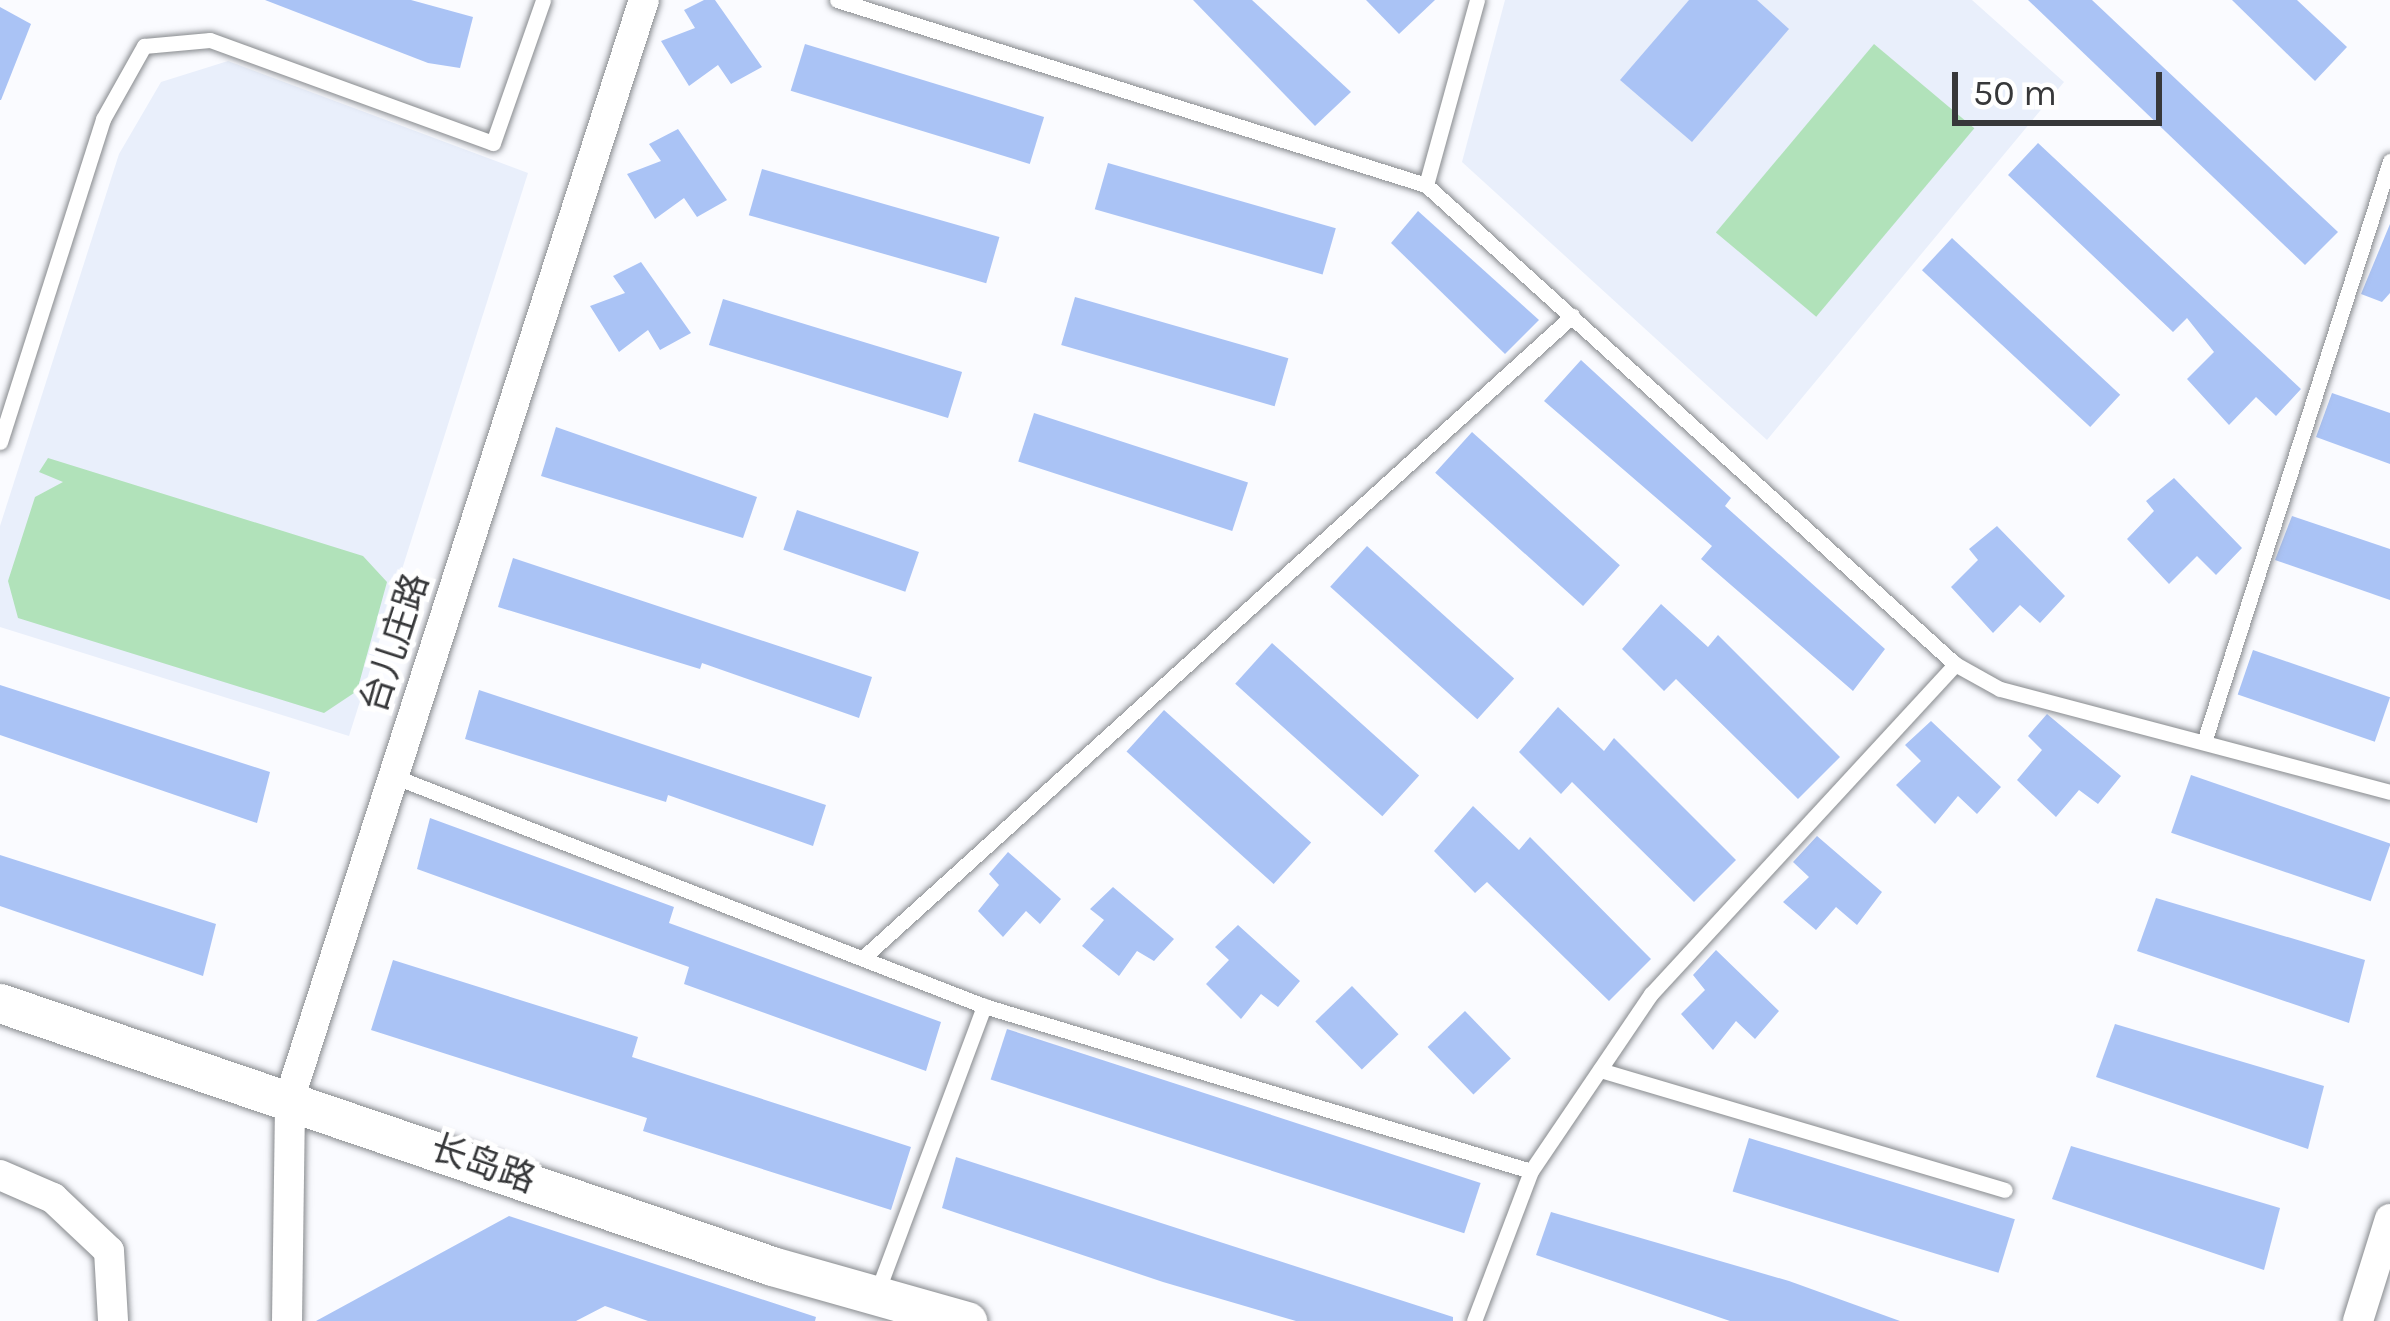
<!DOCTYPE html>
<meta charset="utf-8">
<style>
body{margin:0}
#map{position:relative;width:2390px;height:1321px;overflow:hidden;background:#fafbff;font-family:Karla,"Noto Sans SC",sans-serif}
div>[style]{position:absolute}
.built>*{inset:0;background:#e9effb}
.green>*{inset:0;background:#b1e2ba;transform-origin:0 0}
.building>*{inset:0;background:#aac3f5;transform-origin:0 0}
.roads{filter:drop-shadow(0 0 3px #878a8e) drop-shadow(0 0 3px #878a8e)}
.service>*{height:15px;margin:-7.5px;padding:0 7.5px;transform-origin:7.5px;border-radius:7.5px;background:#fff}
.minor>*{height:30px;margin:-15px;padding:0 15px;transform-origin:15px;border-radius:15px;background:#fff}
.tertiary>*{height:39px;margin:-19.5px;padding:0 19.5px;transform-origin:19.5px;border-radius:19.5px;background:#fff}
span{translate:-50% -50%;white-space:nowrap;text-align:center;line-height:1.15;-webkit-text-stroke:10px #fff;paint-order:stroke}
.street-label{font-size:36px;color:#37383a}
.scale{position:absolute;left:1952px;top:72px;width:210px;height:54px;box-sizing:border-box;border:6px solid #37383a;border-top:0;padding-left:15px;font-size:36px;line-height:42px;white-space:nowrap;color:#37383a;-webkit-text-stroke:9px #fff;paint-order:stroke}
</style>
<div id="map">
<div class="built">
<i style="clip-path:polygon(1505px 0,1972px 0,2064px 82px,1767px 440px,1462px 162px)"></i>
<i style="clip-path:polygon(228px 61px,528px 173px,349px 736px,0 627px,0 526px,119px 154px,161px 82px)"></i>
</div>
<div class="green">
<i style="left:1874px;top:44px;width:131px;height:246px;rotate:40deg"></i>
<i style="clip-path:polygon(48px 458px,363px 556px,387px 582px,357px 691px,324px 713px,18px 618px,8px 581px,35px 497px,63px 482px,39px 472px)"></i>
</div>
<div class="building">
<i style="clip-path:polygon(265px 0,411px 0,473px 17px,460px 68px,428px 63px)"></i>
<i style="clip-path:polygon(704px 0,715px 0,762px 67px,731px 84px,718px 65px,689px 86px,661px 41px,695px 28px,684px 10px)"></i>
<i style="clip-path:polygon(1193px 0,1252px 0,1351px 92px,1315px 126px)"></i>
<i style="clip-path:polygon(1366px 0,1435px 0,1399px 34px)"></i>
<i style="clip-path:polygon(1689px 0,1757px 0,1789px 29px,1692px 142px,1620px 80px)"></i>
<i style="clip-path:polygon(2028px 0,2092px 0,2338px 232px,2305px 265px)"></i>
<i style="clip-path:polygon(2232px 0,2297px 0,2347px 47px,2315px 81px)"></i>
<i style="clip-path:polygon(0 7px,31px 24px,1px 100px,0 100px)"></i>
<i style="left:805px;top:44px;width:250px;height:49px;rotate:17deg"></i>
<i style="clip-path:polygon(678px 129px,727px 200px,697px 217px,684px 198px,655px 219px,627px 174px,661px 161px,649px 144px)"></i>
<i style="clip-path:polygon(2038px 143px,2301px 389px,2276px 416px,2256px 397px,2229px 425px,2187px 379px,2214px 352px,2187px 318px,2173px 332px,2008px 175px)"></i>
<i style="left:1108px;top:163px;width:237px;height:48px;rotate:16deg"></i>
<i style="left:762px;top:169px;width:247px;height:48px;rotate:16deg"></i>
<i style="clip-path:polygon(1418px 211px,1539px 320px,1505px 354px,1391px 243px)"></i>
<i style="clip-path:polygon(2390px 224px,2390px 293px,2382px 302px,2361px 294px)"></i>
<i style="left:1952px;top:238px;width:230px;height:44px;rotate:43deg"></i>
<i style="clip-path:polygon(641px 262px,691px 333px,660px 350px,648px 330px,619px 352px,590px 306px,625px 293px,613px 276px)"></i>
<i style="left:1075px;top:297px;width:222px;height:50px;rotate:16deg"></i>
<i style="left:723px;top:299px;width:250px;height:48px;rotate:17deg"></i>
<i style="clip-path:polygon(1581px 360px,1731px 498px,1725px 506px,1885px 649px,1853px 691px,1701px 559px,1712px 546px,1544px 401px)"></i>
<i style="clip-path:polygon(2332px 393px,2390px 413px,2390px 464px,2316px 437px)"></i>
<i style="left:1034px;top:413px;width:225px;height:51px;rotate:18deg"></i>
<i style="clip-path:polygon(556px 427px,757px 497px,743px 538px,541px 476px)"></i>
<i style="left:1472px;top:432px;width:199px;height:55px;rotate:42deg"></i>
<i style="clip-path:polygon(2174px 478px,2242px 548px,2216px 575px,2197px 556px,2169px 584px,2127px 539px,2154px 511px,2146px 501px)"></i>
<i style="left:797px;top:510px;width:129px;height:42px;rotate:19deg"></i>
<i style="clip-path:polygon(2292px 516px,2390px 549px,2390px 600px,2275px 560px)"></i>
<i style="clip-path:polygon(1997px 526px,2065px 596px,2040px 623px,2020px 605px,1993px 633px,1951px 587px,1978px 560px,1969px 549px)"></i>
<i style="left:1367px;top:546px;width:198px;height:55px;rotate:42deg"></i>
<i style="clip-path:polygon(513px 558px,872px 677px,859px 718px,702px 663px,700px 669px,498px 607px)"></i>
<i style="clip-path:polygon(1661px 604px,1708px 647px,1718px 635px,1840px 757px,1798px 799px,1676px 679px,1664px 691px,1622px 649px)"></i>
<i style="left:1272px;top:643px;width:198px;height:55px;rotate:42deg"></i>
<i style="left:2253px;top:650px;width:145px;height:47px;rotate:19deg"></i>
<i style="clip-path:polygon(0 685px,270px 772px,257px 823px,0 735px)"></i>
<i style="clip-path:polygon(479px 690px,826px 805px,813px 846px,668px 795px,666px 802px,465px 739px)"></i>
<i style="clip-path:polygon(1558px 707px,1604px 751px,1614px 738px,1736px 860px,1694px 902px,1572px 782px,1561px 794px,1519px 752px)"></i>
<i style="left:1164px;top:710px;width:198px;height:56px;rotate:42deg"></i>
<i style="clip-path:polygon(2047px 714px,2121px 776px,2098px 804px,2079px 790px,2056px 817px,2017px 780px,2042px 750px,2028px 736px)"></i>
<i style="clip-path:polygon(1931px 721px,2001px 787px,1977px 814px,1958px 796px,1935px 824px,1896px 785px,1921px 761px,1905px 745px)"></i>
<i style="left:2191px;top:775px;width:211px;height:61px;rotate:19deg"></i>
<i style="clip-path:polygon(1473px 806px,1519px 850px,1530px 837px,1651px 959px,1609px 1001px,1487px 882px,1475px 893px,1434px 851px)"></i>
<i style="clip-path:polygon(430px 818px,674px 907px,669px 923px,941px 1022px,926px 1071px,684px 984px,689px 967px,417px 869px)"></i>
<i style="clip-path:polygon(1817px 836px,1882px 892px,1857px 925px,1836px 907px,1816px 930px,1783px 902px,1809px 877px,1793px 862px)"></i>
<i style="clip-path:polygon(1008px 852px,1061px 899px,1040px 924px,1026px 911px,1003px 937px,978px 911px,999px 885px,989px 874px)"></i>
<i style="clip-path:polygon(0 855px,216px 924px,203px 976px,0 906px)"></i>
<i style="clip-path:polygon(1113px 887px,1174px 939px,1154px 961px,1137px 951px,1119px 976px,1082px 946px,1104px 920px,1090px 909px)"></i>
<i style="clip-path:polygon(2156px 898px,2365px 960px,2349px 1023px,2137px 951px)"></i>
<i style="clip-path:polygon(1238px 925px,1300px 981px,1278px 1007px,1261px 994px,1241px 1019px,1206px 984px,1229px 960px,1215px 947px)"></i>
<i style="clip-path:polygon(1716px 950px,1779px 1011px,1755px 1039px,1736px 1021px,1713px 1050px,1681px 1014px,1705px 990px,1693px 975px)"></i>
<i style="clip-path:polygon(393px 960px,638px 1037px,632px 1057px,911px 1147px,891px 1210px,643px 1131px,647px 1118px,371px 1030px)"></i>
<i style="left:1352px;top:986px;width:67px;height:51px;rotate:46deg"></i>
<i style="left:1465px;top:1011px;width:66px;height:52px;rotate:46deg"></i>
<i style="clip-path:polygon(2115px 1024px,2324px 1086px,2308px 1149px,2096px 1077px)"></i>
<i style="left:1007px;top:1029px;width:498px;height:53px;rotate:18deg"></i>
<i style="left:1749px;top:1138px;width:278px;height:56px;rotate:17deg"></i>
<i style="clip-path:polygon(2071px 1146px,2280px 1208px,2264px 1270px,2052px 1199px)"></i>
<i style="clip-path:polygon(956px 1157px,1453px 1317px,1453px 1321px,1296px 1321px,1163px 1282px,942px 1208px)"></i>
<i style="clip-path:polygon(1551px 1212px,1789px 1281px,1900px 1321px,1730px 1321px,1536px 1255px)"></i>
<i style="clip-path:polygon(509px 1216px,816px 1317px,815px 1321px,648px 1321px,605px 1306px,576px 1321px,316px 1321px)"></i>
</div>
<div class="roads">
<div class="service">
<i style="left:837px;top:0;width:617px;rotate:17.44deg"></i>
<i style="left:1426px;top:185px;width:714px;rotate:42.16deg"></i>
<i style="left:1955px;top:664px;width:51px;rotate:29.1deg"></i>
<i style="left:2000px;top:689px;width:403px;rotate:14.8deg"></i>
<i style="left:1426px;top:185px;width:192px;rotate:-74.6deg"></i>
<i style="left:0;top:442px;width:339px;rotate:-72.3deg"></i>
<i style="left:103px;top:119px;width:84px;rotate:-60.7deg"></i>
<i style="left:144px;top:46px;width:66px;rotate:-5.2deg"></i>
<i style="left:210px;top:40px;width:301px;rotate:20deg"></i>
<i style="left:493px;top:143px;width:151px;rotate:-70.7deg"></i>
<i style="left:2205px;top:739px;width:607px;rotate:-72.25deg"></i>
<i style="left:393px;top:776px;width:634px;rotate:21.26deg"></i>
<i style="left:984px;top:1006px;width:571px;rotate:16.79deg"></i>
<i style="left:865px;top:956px;width:954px;rotate:-42.15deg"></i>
<i style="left:1600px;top:1070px;width:422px;rotate:16.5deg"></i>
<i style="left:876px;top:1295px;width:309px;rotate:-69.5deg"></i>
<i style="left:1474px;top:1321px;width:160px;rotate:-69.2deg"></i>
<i style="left:1531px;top:1171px;width:214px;rotate:-55.9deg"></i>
<i style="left:1651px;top:994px;width:449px;rotate:-47.3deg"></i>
</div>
<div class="minor">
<i style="left:0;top:1175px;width:58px;rotate:23.5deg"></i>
<i style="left:53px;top:1198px;width:77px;rotate:43.4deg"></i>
<i style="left:109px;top:1251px;width:70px;rotate:86.7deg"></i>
<i style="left:287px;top:1321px;width:224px;rotate:-89.2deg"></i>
<i style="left:290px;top:1097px;width:1153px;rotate:-72.12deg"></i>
<i style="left:2358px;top:1321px;width:107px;rotate:-72.6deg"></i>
</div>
<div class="tertiary">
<i style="left:0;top:1003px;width:816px;rotate:18.81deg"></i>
<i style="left:772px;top:1266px;width:203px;rotate:15.8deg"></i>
</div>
</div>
<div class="street-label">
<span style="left:395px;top:643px;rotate:-72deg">台儿庄路</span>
<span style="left:483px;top:1164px;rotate:19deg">长岛路</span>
</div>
<div class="scale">50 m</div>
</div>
